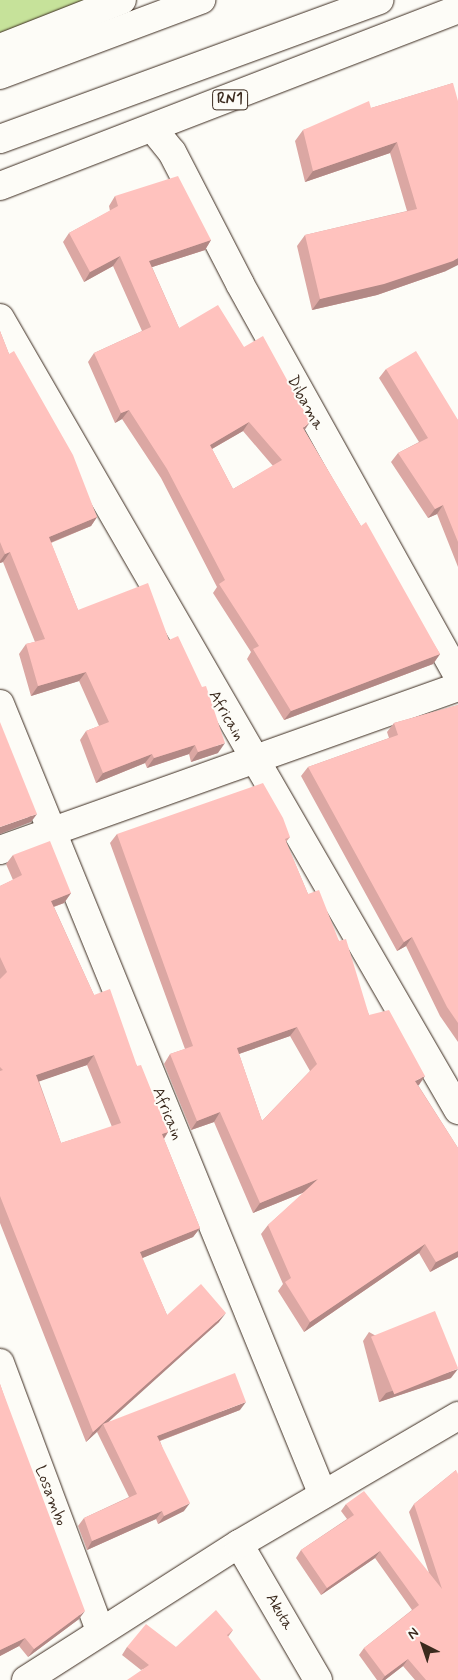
<!DOCTYPE html>
<style>
body{margin:0}
#map{position:relative;width:458px;height:1680px;overflow:hidden;background:#fdfcf7;font-family:Mynerve,sans-serif}
div>[style]{position:absolute}
.green>*{inset:0;background:#c6e29a}
.roads{filter:drop-shadow(0 0 1px #3b2a1e) drop-shadow(0 0 1px #3b2a1e)}
.street>*{height:28px;margin:-14px;padding:0 14px;transform-origin:14px;border-radius:14px;background:#fdfcf7}
.highway>*{height:28px;margin:-14px;padding:0 14px;transform-origin:14px;border-radius:14px;background:#fdfcf7}
.wall>*{inset:0;background:#dba7a3}
.shaded-wall>*{inset:0;background:#b28885}
.building>*{inset:0;background:#ffc2be;transform-origin:0 0}
span{translate:-50% -50%;white-space:nowrap;text-align:center;line-height:1.15;-webkit-text-stroke:4px #fdfcf7;paint-order:stroke}
.shield-label span{padding:1px 4px;background:#fdfcf7;border:1px solid;border-radius:4px;-webkit-text-stroke-width:0}
.shield-label{font-size:15px;color:#3b2a1e;font-weight:700}
.street-label{font-size:16px;color:#3b2a1e}
.north{position:absolute;left:398px;top:1620px;width:50px;height:50px;-webkit-text-stroke:4px #fdfcf7;paint-order:stroke;rotate:319deg;font-size:14px;font-weight:700;line-height:20px;text-align:center;color:#3b2a1e}
.north::after{content:'';display:block;margin:auto;width:18px;height:22px;background:#3b2a1e;clip-path:polygon(50% 0,100% 100%,50% 72%,0 100%)}
</style>
<div id="map">
<div class="green">
<i style="clip-path:polygon(0 0,137px 0,0 53px)"></i>
</div>
<div class="roads">
<div class="street">
<i style="left:154px;top:130px;width:28px;rotate:51deg"></i>
<i style="left:172px;top:152px;width:148px;rotate:62.7deg"></i>
<i style="left:240px;top:284px;width:449px;rotate:60.9deg"></i>
<i style="left:0;top:318px;width:915px;rotate:59.96deg"></i>
<i style="left:0;top:704px;width:854px;rotate:67.79deg"></i>
<i style="left:0;top:850px;width:486px;rotate:-19.6deg"></i>
<i style="left:0;top:1363px;width:285px;rotate:69.5deg"></i>
<i style="left:239px;top:1544px;width:157px;rotate:59.8deg"></i>
<i style="left:26px;top:1680px;width:253px;rotate:-32.6deg"></i>
<i style="left:239px;top:1544px;width:254px;rotate:-30.3deg"></i>
</div>
<div class="highway">
<i style="left:0;top:48px;width:131px;rotate:-21.5deg"></i>
<i style="left:0;top:75px;width:215px;rotate:-20.5deg"></i>
<i style="left:0;top:139px;width:404px;rotate:-20.1deg"></i>
<i style="left:0;top:186px;width:491px;rotate:-21.1deg"></i>
</div>
</div>
<div class="wall">
<i style="clip-path:polygon(453px 83px,446px 271px,377px 295px,312px 310px,297px 246px,305px 235px,407px 211px,390px 153px,305px 182px,295px 141px,303px 130px,371px 108px)"></i>
<i style="clip-path:polygon(evenodd,115px 196px,211px 240px,205px 250px,152px 267px,179px 328px,244px 347px,304px 430px,361px 526px,440px 654px,433px 664px,284px 720px,247px 659px,251px 652px,213px 593px,217px 587px,161px 478px,122px 419px,115px 423px,88px 362px,94px 353px,142px 331px,113px 266px,84px 282px,63px 242px,69px 233px,110px 211px,109px 206px,115px 196px,243px 431px,273px 466px,233px 489px,212px 449px,243px 431px)"></i>
<i style="clip-path:polygon(0 331px,9px 354px,97px 517px,91px 526px,51px 543px,78px 610px,169px 640px,218px 753px,191px 762px,189px 754px,147px 768px,145px 763px,96px 783px,80px 740px,86px 731px,99px 726px,79px 681px,31px 696px,19px 654px,26px 644px,35px 642px,3px 562px,0 563px)"></i>
<i style="clip-path:polygon(386px 369px,458px 420px,458px 567px,437px 514px,428px 518px,391px 462px,398px 453px,419px 442px,379px 378px)"></i>
<i style="clip-path:polygon(458px 705px,458px 1042px,440px 1016px,406px 946px,397px 951px,301px 776px,308px 767px,389px 738px,387px 732px,394px 723px)"></i>
<i style="clip-path:polygon(evenodd,117px 834px,290px 837px,286px 842px,308px 894px,339px 941px,369px 1015px,419px 1085px,418px 1085px,458px 1148px,458px 1257px,430px 1272px,419px 1253px,304px 1332px,278px 1291px,283px 1284px,261px 1234px,268px 1225px,305px 1192px,253px 1213px,214px 1122px,191px 1130px,164px 1064px,170px 1054px,185px 1049px,110px 843px,117px 834px,290px 1036px,310px 1071px,262px 1121px,239px 1054px,290px 1036px)"></i>
<i style="clip-path:polygon(evenodd,13px 855px,71px 893px,64px 903px,54px 907px,94px 995px,137px 1066px,168px 1132px,164px 1139px,200px 1228px,193px 1237px,142px 1258px,167px 1315px,219px 1322px,107px 1422px,240px 1410px,160px 1441px,184px 1511px,158px 1524px,156px 1519px,87px 1550px,78px 1526px,84px 1518px,129px 1497px,97px 1432px,99px 1430px,86px 1442px,0 1223px,0 886px,13px 880px,6px 864px,13px 855px,87px 1065px,112px 1127px,61px 1143px,39px 1081px,87px 1065px)"></i>
<i style="clip-path:polygon(369px 1332px,451px 1378px,379px 1402px,363px 1341px)"></i>
<i style="clip-path:polygon(0 1384px,79px 1619px,28px 1657px,19px 1646px,0 1656px)"></i>
<i style="clip-path:polygon(456px 1470px,458px 1680px,415px 1680px,403px 1666px,385px 1680px,377px 1680px,359px 1655px,364px 1648px,412px 1610px,375px 1558px,321px 1595px,296px 1558px,301px 1550px,347px 1519px,341px 1511px,346px 1504px,429px 1573px,409px 1512px,414px 1504px)"></i>
<i style="clip-path:polygon(233px 1630px,228px 1637px,141px 1670px,122px 1655px,127px 1647px,176px 1647px)"></i>
</div>
<div class="shaded-wall">
<i style="clip-path:polygon(397px 142px,390px 153px,305px 182px,313px 171px)"></i>
<i style="clip-path:polygon(211px 240px,205px 250px,143px 270px,149px 261px)"></i>
<i style="clip-path:polygon(120px 256px,113px 266px,84px 282px,90px 272px)"></i>
<i style="clip-path:polygon(458px 258px,458px 265px,446px 271px,377px 295px,312px 310px,320px 299px)"></i>
<i style="clip-path:polygon(129px 410px,122px 419px,115px 423px,121px 413px)"></i>
<i style="clip-path:polygon(249px 422px,243px 431px,203px 454px,210px 445px)"></i>
<i style="clip-path:polygon(310px 422px,304px 431px,303px 428px)"></i>
<i style="clip-path:polygon(443px 505px,437px 514px,428px 518px,435px 509px)"></i>
<i style="clip-path:polygon(97px 517px,91px 526px,42px 546px,49px 537px)"></i>
<i style="clip-path:polygon(10px 552px,3px 562px,0 563px,0 561px,5px 554px)"></i>
<i style="clip-path:polygon(440px 654px,433px 664px,284px 720px,291px 711px)"></i>
<i style="clip-path:polygon(86px 672px,79px 681px,31px 696px,38px 686px)"></i>
<i style="clip-path:polygon(225px 743px,218px 753px,191px 762px,198px 752px)"></i>
<i style="clip-path:polygon(195px 745px,189px 754px,147px 768px,154px 758px)"></i>
<i style="clip-path:polygon(152px 754px,145px 763px,96px 783px,103px 773px)"></i>
<i style="clip-path:polygon(37px 814px,31px 822px,0 834px,0 827px)"></i>
<i style="clip-path:polygon(71px 893px,64px 903px,44px 910px,51px 901px)"></i>
<i style="clip-path:polygon(412px 937px,406px 946px,397px 951px,404px 942px)"></i>
<i style="clip-path:polygon(297px 1027px,290px 1036px,230px 1057px,237px 1048px)"></i>
<i style="clip-path:polygon(94px 1055px,87px 1065px,29px 1085px,36px 1075px)"></i>
<i style="clip-path:polygon(425px 1076px,419px 1085px,408px 1091px,415px 1081px)"></i>
<i style="clip-path:polygon(220px 1112px,214px 1122px,191px 1130px,197px 1121px)"></i>
<i style="clip-path:polygon(168px 1132px,162px 1141px,162px 1134px)"></i>
<i style="clip-path:polygon(318px 1179px,312px 1189px,253px 1213px,260px 1203px)"></i>
<i style="clip-path:polygon(200px 1228px,193px 1237px,133px 1262px,140px 1252px)"></i>
<i style="clip-path:polygon(425px 1244px,419px 1253px,304px 1332px,310px 1322px)"></i>
<i style="clip-path:polygon(458px 1251px,458px 1257px,430px 1272px,436px 1262px)"></i>
<i style="clip-path:polygon(226px 1313px,219px 1322px,104px 1426px,103px 1424px,99px 1430px,86px 1442px,93px 1432px)"></i>
<i style="clip-path:polygon(458px 1369px,451px 1378px,379px 1402px,386px 1393px)"></i>
<i style="clip-path:polygon(246px 1402px,240px 1410px,151px 1444px,157px 1436px)"></i>
<i style="clip-path:polygon(190px 1503px,184px 1511px,158px 1524px,164px 1516px)"></i>
<i style="clip-path:polygon(162px 1511px,156px 1519px,87px 1550px,92px 1541px)"></i>
<i style="clip-path:polygon(380px 1551px,375px 1558px,321px 1595px,327px 1588px)"></i>
<i style="clip-path:polygon(85px 1611px,79px 1619px,28px 1657px,34px 1649px)"></i>
<i style="clip-path:polygon(25px 1638px,19px 1646px,0 1656px,0 1650px)"></i>
<i style="clip-path:polygon(408px 1659px,403px 1666px,385px 1680px,382px 1680px,385px 1676px)"></i>
</div>
<div class="building">
<i style="clip-path:polygon(453px 83px,458px 101px,458px 258px,453px 261px,384px 284px,320px 299px,305px 235px,417px 209px,397px 142px,313px 171px,303px 130px,369px 101px,371px 108px)"></i>
<i style="clip-path:polygon(evenodd,178px 176px,211px 240px,149px 261px,179px 328px,218px 305px,244px 347px,263px 336px,310px 422px,303px 428px,361px 526px,366px 522px,440px 654px,291px 711px,253px 649px,259px 646px,219px 584px,225px 580px,167px 469px,129px 410px,121px 413px,94px 353px,151px 327px,120px 256px,90px 272px,69px 233px,118px 206px,115px 196px,178px 176px,249px 422px,282px 460px,233px 489px,210px 445px,249px 422px)"></i>
<i style="clip-path:polygon(0 331px,9px 354px,14px 351px,73px 455px,97px 517px,49px 537px,78px 610px,148px 583px,169px 640px,178px 636px,202px 687px,206px 686px,225px 743px,198px 752px,195px 745px,154px 758px,152px 754px,103px 773px,86px 731px,109px 722px,86px 672px,38px 686px,26px 644px,45px 639px,10px 552px,5px 554px,0 542px)"></i>
<i style="clip-path:polygon(416px 351px,458px 420px,458px 542px,443px 505px,435px 509px,398px 453px,428px 438px,386px 369px)"></i>
<i style="clip-path:polygon(458px 705px,458px 1023px,447px 1007px,412px 937px,404px 942px,308px 767px,398px 735px,394px 723px)"></i>
<i style="clip-path:polygon(0 722px,37px 814px,0 827px)"></i>
<i style="clip-path:polygon(evenodd,263px 783px,283px 818px,290px 837px,285px 839px,308px 894px,319px 890px,339px 941px,346px 939px,369px 1015px,389px 1010px,425px 1076px,415px 1081px,458px 1148px,458px 1251px,436px 1262px,425px 1244px,310px 1322px,285px 1282px,291px 1278px,268px 1225px,318px 1179px,260px 1203px,220px 1112px,197px 1121px,170px 1054px,193px 1046px,117px 834px,263px 783px,297px 1027px,317px 1064px,262px 1121px,237px 1048px,297px 1027px)"></i>
<i style="clip-path:polygon(evenodd,50px 841px,71px 893px,51px 901px,94px 995px,110px 989px,137px 1066px,141px 1065px,168px 1132px,162px 1134px,200px 1228px,140px 1252px,167px 1315px,201px 1284px,226px 1313px,93px 1432px,0 1196px,0 1071px,3px 1070px,0 1067px,0 979px,7px 972px,0 957px,0 886px,22px 875px,13px 855px,50px 841px,94px 1055px,121px 1123px,61px 1143px,36px 1075px,94px 1055px)"></i>
<i style="left:435px;top:1311px;width:62px;height:69px;rotate:68deg"></i>
<i style="clip-path:polygon(235px 1373px,246px 1402px,157px 1436px,190px 1503px,164px 1516px,162px 1511px,92px 1541px,84px 1518px,137px 1494px,103px 1424px)"></i>
<i style="clip-path:polygon(0 1384px,85px 1611px,34px 1649px,25px 1638px,0 1650px)"></i>
<i style="clip-path:polygon(456px 1470px,458px 1474px,458px 1680px,426px 1680px,408px 1659px,385px 1676px,364px 1648px,419px 1605px,380px 1551px,327px 1588px,301px 1550px,354px 1515px,346px 1504px,364px 1491px,442px 1589px,414px 1504px)"></i>
<i style="clip-path:polygon(216px 1610px,233px 1630px,227px 1635px,261px 1680px,127px 1680px,149px 1665px,127px 1647px,146px 1624px,176px 1647px)"></i>
</div>
<div class="shield-label">
<span style="left:230px;top:100px">RN1</span>
</div>
<div class="street-label">
<span style="left:305px;top:403px;rotate:61deg">Dibama</span>
<span style="left:226px;top:716px;rotate:60deg">Africain</span>
<span style="left:167px;top:1114px;rotate:68deg">Africain</span>
<span style="left:50px;top:1496px;rotate:69deg">Losambo</span>
<span style="left:279px;top:1612px;rotate:60deg">Akuta</span>
</div>
<div class="north">N</div>
</div>
